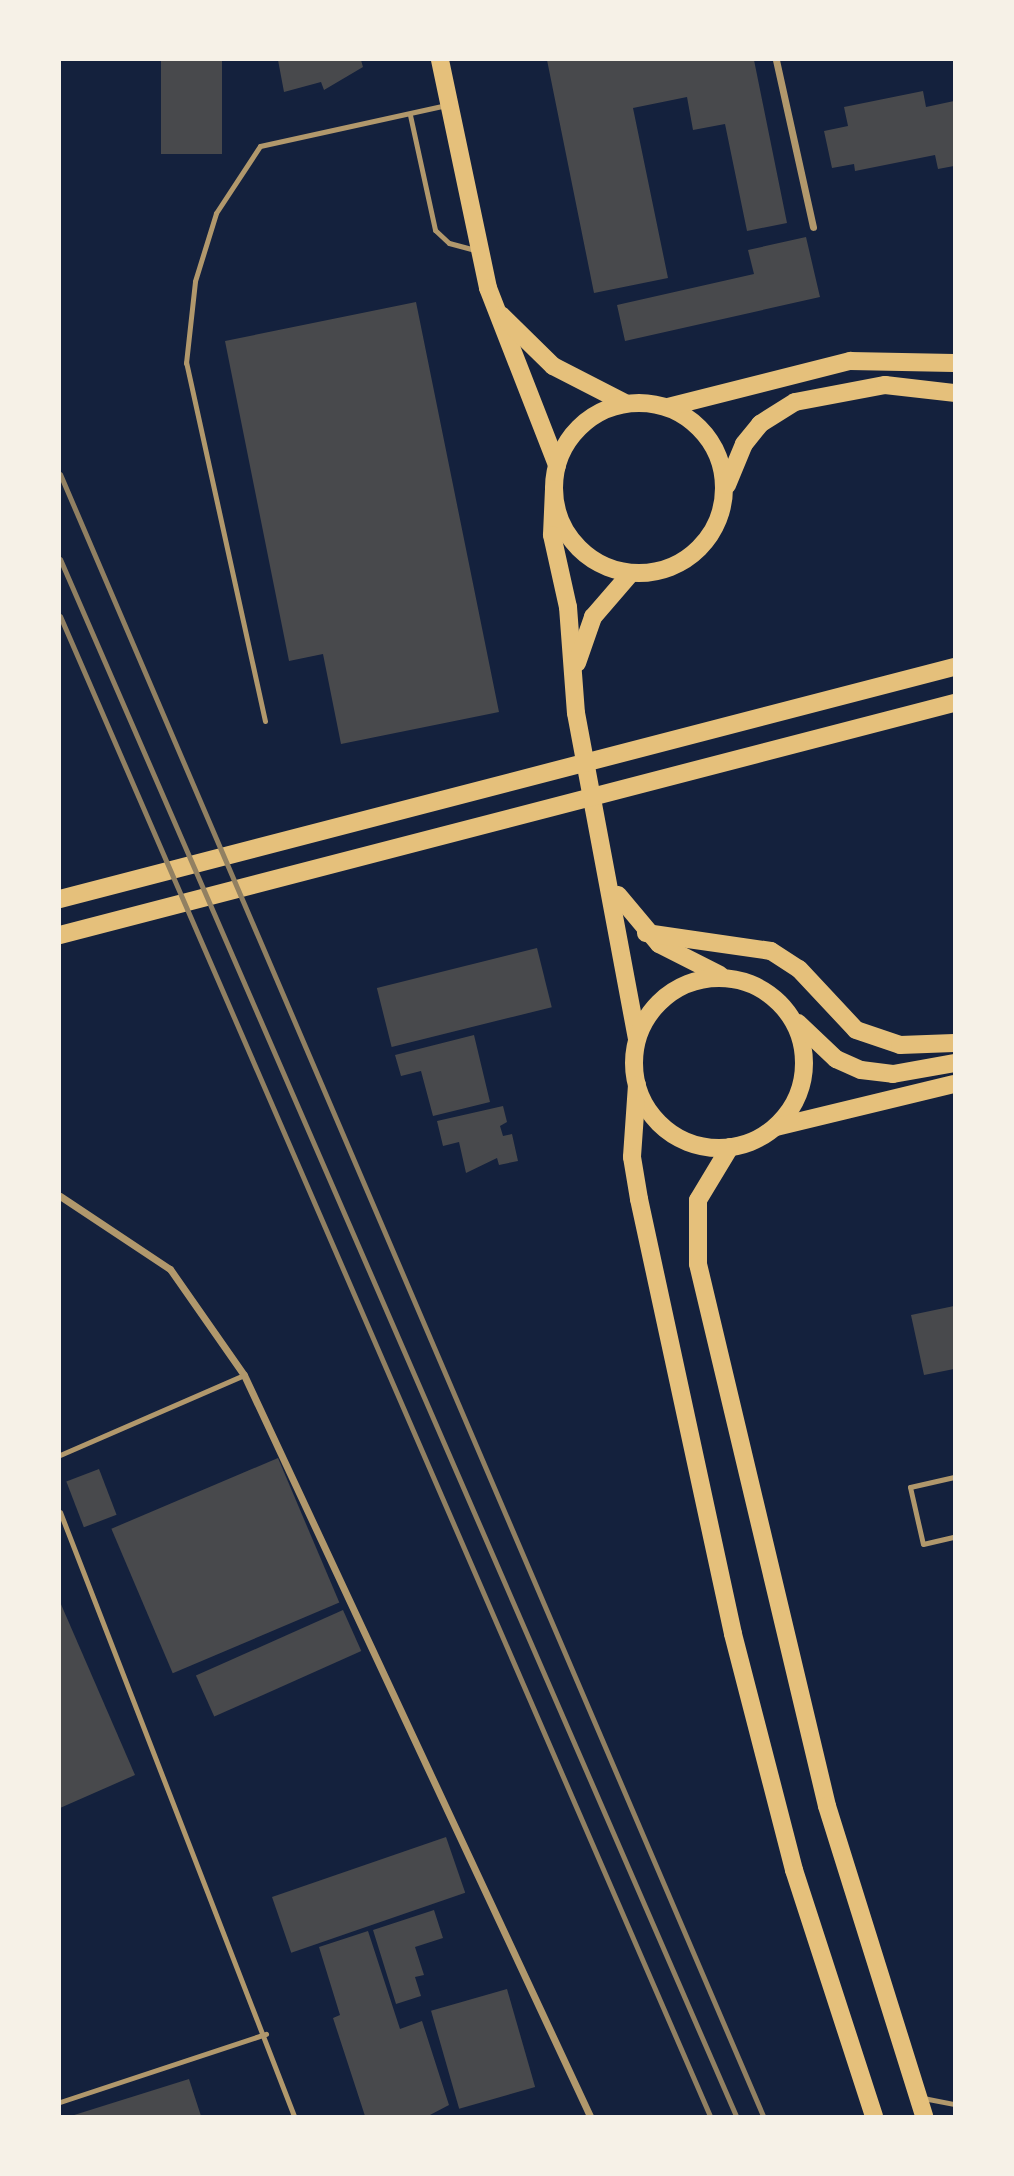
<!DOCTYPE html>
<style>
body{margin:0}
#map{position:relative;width:1014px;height:2176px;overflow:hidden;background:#14213d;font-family:"Nunito Sans",sans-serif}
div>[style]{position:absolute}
.building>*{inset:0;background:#48494c;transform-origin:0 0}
.service>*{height:5px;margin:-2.5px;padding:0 2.5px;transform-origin:2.5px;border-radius:2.5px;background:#b1986c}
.minor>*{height:7px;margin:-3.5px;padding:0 3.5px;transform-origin:3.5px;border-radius:3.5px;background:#b1986c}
.primary>*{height:18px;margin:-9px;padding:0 9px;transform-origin:9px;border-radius:9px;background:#e5c07b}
.primary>.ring{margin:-9px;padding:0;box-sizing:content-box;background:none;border:18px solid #e5c07b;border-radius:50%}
.rail>*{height:5px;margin:-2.5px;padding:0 2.5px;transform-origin:2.5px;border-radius:2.5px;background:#918062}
span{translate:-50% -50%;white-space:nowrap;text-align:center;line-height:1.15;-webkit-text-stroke:5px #f6f1e7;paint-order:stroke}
.frame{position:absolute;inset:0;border:61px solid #f6f1e7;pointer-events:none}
</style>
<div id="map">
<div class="building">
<i style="left:161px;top:60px;width:61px;height:94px"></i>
<i style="clip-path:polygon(278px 60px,361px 60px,363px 67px,324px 90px,321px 82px,284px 92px)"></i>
<i style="clip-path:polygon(547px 60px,754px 60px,787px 223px,747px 231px,725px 124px,693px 130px,687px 97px,633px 108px,668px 278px,594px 293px)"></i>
<i style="clip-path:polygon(923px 91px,926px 107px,954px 101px,954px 166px,938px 169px,935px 155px,855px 171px,854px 164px,832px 168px,824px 131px,848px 126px,844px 107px)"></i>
<i style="clip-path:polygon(806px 237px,820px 297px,625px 341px,617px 305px,754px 274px,748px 250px)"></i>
<i style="clip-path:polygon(416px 302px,499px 712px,341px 744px,323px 654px,289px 661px,225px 341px)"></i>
<i style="left:537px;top:948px;width:61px;height:165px;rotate:76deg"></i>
<i style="clip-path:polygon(474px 1035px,490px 1102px,433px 1116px,421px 1071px,401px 1076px,395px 1055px)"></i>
<i style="clip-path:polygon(503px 1106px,507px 1122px,500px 1126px,503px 1136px,512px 1134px,518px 1161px,499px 1165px,497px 1158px,466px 1173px,459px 1142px,443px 1146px,437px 1121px)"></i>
<i style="clip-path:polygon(954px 1306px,954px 1369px,924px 1375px,911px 1315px)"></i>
<i style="left:278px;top:1458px;width:157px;height:181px;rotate:67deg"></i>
<i style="left:99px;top:1469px;width:49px;height:35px;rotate:69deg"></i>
<i style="clip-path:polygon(60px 1602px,135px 1775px,60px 1808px)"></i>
<i style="left:343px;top:1610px;width:45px;height:161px;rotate:66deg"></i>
<i style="left:446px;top:1837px;width:59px;height:184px;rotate:71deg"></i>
<i style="clip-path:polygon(434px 1910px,443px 1938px,415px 1947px,424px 1975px,415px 1977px,421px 1996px,396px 2004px,373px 1930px)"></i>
<i style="clip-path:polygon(368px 1931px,400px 2029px,422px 2021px,449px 2105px,428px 2116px,365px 2116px,333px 2018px,340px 2015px,319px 1947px)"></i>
<i style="left:507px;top:1989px;width:102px;height:79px;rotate:74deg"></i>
<i style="clip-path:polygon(189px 2079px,201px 2116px,71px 2116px)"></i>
</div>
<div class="service">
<i style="left:410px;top:115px;width:118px;rotate:77.7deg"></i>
<i style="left:435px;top:230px;width:19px;rotate:43deg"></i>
<i style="left:449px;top:243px;width:27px;rotate:15deg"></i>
<i style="left:265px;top:721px;width:367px;rotate:-102.4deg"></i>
<i style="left:186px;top:363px;width:82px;rotate:-83.7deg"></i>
<i style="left:195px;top:281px;width:71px;rotate:-72.8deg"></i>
<i style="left:216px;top:213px;width:80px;rotate:-56.7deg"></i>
<i style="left:260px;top:146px;width:191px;rotate:-12.4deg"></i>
<i style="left:60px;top:1455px;width:201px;rotate:-23.5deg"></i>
<i style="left:954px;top:1477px;width:45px;rotate:167.2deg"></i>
<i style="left:910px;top:1487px;width:58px;rotate:77.2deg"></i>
<i style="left:923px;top:1544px;width:32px;rotate:-13deg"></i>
<i style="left:60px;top:1512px;width:648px;rotate:68.82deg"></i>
<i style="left:923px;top:2098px;width:32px;rotate:11deg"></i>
<i style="left:60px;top:2102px;width:217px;rotate:-18.3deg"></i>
</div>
<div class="minor">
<i style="left:776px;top:60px;width:171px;rotate:77.5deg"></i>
<i style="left:60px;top:1196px;width:132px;rotate:33.6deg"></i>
<i style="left:170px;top:1269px;width:129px;rotate:55.1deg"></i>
<i style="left:244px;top:1375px;width:818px;rotate:64.97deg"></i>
</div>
<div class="primary">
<i style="left:440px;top:60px;width:233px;rotate:78.1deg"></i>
<i style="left:488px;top:288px;width:190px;rotate:68.7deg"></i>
<i style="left:501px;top:315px;width:73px;rotate:44.4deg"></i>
<i style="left:553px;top:366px;width:81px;rotate:27.2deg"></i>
<i class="ring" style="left:554px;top:403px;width:152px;height:152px"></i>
<i style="left:668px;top:407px;width:188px;rotate:-14.2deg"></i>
<i style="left:850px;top:361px;width:104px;rotate:1.1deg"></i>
<i style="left:727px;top:485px;width:44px;rotate:-67.5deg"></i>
<i style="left:744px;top:444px;width:26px;rotate:-51deg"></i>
<i style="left:760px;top:424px;width:41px;rotate:-32.2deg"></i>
<i style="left:795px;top:402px;width:92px;rotate:-10.7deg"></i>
<i style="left:885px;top:385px;width:69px;rotate:6.6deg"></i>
<i style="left:554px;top:489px;width:46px;rotate:92.5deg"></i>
<i style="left:552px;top:535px;width:74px;rotate:77.5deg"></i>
<i style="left:568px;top:607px;width:106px;rotate:85.7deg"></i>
<i style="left:576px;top:713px;width:331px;rotate:79.4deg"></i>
<i style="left:577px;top:663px;width:49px;rotate:-70.8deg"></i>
<i style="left:593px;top:617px;width:58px;rotate:-49.2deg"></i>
<i style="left:618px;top:895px;width:64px;rotate:50.1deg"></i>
<i style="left:659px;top:944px;width:68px;rotate:26.9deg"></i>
<i style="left:60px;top:899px;width:924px;rotate:-14.55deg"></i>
<i style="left:646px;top:933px;width:126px;rotate:8.2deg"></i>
<i style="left:771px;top:951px;width:33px;rotate:33deg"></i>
<i style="left:799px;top:969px;width:83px;rotate:46.9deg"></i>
<i style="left:856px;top:1030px;width:46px;rotate:18.8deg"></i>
<i style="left:900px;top:1045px;width:54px;rotate:-2.1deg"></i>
<i style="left:60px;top:935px;width:924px;rotate:-14.55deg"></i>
<i class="ring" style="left:634px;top:978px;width:152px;height:152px"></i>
<i style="left:798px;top:1023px;width:52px;rotate:43.5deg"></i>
<i style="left:836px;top:1059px;width:27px;rotate:24deg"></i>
<i style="left:861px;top:1070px;width:32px;rotate:7deg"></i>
<i style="left:893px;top:1074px;width:62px;rotate:-10.2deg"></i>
<i style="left:637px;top:1085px;width:72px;rotate:94deg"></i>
<i style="left:632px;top:1157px;width:43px;rotate:80.5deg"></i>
<i style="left:639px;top:1199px;width:445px;rotate:77.8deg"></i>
<i style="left:733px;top:1634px;width:244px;rotate:75.5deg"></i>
<i style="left:794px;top:1870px;width:259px;rotate:72deg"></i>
<i style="left:776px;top:1127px;width:183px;rotate:-13.6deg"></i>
<i style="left:730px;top:1147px;width:62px;rotate:121.1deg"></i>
<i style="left:698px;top:1200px;width:64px;rotate:90deg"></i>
<i style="left:698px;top:1264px;width:557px;rotate:76.61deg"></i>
<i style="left:827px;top:1806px;width:325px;rotate:72.6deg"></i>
</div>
<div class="rail">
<i style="left:60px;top:474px;width:1786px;rotate:66.82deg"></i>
<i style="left:60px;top:559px;width:1697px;rotate:66.53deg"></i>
<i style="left:60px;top:616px;width:1635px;rotate:66.57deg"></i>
</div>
<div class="frame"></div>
</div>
